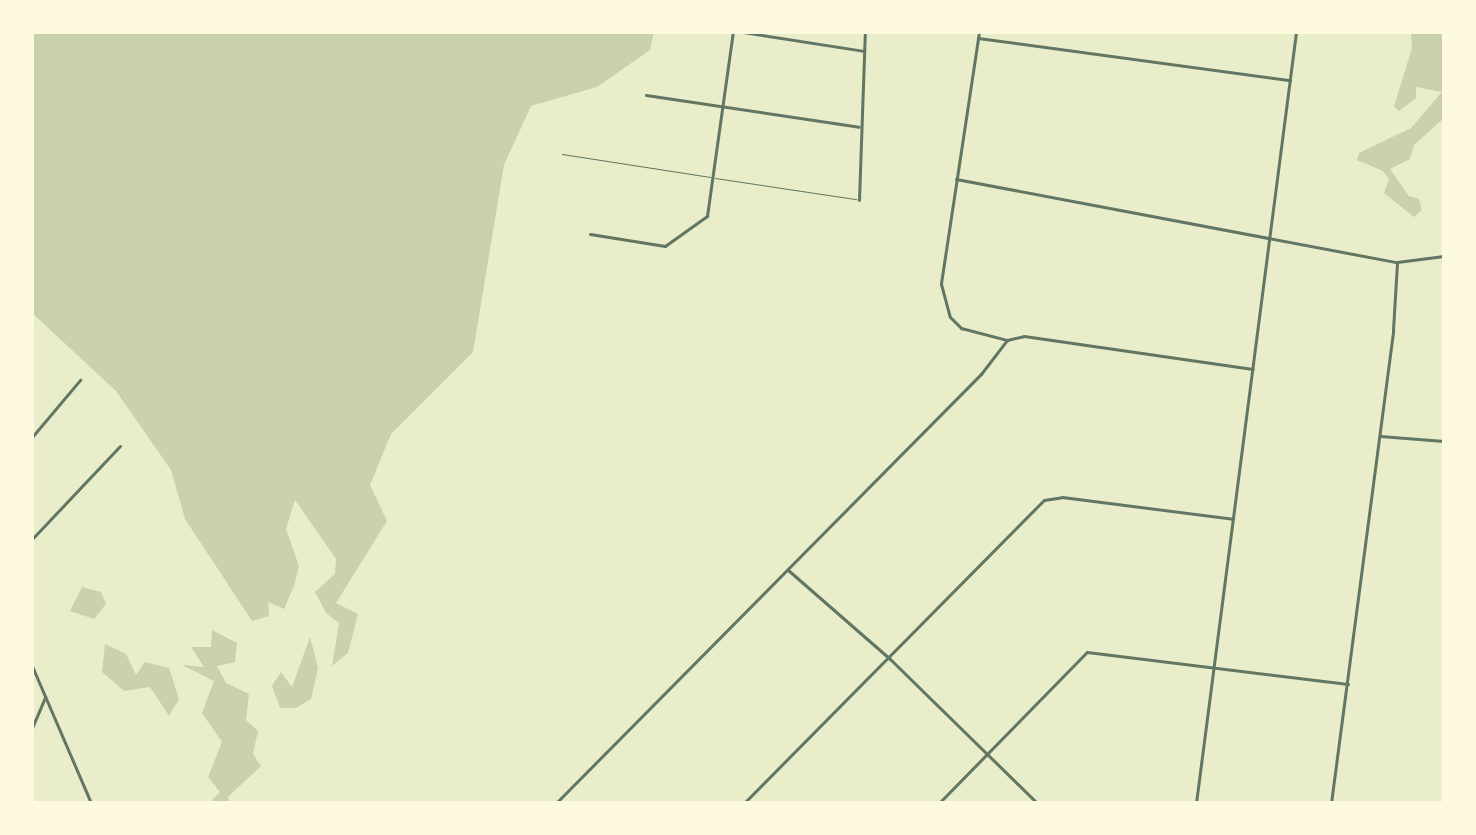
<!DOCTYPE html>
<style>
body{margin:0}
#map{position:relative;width:1476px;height:835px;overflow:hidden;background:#e9edc9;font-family:Roboto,sans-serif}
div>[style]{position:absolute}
.green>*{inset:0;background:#cad2ad}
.service>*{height:1px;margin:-0.5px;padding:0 0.5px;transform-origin:0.5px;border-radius:0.5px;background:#617663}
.minor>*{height:3px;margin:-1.5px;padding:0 1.5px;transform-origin:1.5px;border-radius:1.5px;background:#617663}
.tertiary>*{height:3px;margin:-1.5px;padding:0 1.5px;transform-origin:1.5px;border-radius:1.5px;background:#617663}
span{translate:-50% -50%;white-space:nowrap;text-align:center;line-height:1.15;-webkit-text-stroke:8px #fefae0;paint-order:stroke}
.frame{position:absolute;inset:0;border:34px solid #fefae0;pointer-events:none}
</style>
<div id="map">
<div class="green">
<i style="clip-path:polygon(32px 32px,654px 32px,650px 50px,597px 87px,531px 106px,504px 165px,473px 352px,391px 434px,370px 485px,387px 521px,336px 603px,358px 614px,348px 653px,332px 666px,339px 623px,326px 613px,315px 592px,335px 574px,336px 559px,295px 500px,286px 529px,299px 566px,294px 586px,284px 609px,268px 602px,269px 616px,252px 621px,185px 519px,171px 470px,116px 391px,32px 313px)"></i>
<i style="clip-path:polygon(1411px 32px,1444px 32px,1444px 118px,1414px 145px,1410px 159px,1390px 169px,1409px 196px,1419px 199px,1422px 210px,1414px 217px,1384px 193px,1389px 179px,1383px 171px,1357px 160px,1359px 153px,1411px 128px,1442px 92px,1416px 87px,1416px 98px,1399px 111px,1394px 106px,1412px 48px)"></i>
<i style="clip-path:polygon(82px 587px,101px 592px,106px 604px,94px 619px,70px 611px)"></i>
<i style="clip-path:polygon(212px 630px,237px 643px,235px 662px,217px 666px,226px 683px,249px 694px,246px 720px,258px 731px,253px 754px,261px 766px,228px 797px,230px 803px,209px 803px,220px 792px,208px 777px,222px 742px,202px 713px,214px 681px,182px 665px,204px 667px,191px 647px,211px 647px)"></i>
<i style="clip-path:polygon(310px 637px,318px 668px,311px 699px,296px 708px,280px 708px,272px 686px,281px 672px,292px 687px)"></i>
<i style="clip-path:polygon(105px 644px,126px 654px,136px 675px,145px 662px,169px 668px,179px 699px,169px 716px,150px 687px,124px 691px,102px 672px)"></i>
</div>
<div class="service">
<i style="left:562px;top:154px;width:150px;rotate:8.8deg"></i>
<i style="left:715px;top:178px;width:143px;rotate:8.5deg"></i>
</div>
<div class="minor">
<i style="left:743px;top:32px;width:122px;rotate:8.9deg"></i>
<i style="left:979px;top:32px;width:255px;rotate:98.6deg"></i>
<i style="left:941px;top:284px;width:34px;rotate:75deg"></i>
<i style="left:950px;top:317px;width:16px;rotate:45deg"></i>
<i style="left:961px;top:328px;width:48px;rotate:14.6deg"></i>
<i style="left:978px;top:38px;width:315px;rotate:7.7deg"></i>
<i style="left:646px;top:95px;width:215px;rotate:8.5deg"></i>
<i style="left:956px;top:179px;width:449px;rotate:10.7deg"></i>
<i style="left:1397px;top:262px;width:47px;rotate:-7.3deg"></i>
<i style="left:859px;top:200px;width:168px;rotate:-88deg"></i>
<i style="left:590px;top:234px;width:76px;rotate:9.1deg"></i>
<i style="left:665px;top:246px;width:52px;rotate:-35.5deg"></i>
<i style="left:707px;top:216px;width:186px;rotate:-82deg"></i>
<i style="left:1380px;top:436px;width:64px;rotate:4.5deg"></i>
<i style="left:32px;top:437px;width:75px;rotate:-49.9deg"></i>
<i style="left:32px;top:539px;width:128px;rotate:-46.6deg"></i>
<i style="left:788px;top:570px;width:135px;rotate:41.1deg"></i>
<i style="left:890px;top:659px;width:206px;rotate:44.4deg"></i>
<i style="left:32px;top:666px;width:149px;rotate:66.7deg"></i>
<i style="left:32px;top:728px;width:34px;rotate:-67deg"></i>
<i style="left:556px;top:803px;width:604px;rotate:-45.27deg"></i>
<i style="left:981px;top:374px;width:43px;rotate:-52.6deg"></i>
<i style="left:1007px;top:340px;width:17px;rotate:-13deg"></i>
<i style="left:1024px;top:336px;width:231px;rotate:8.2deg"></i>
<i style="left:744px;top:803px;width:426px;rotate:-45.3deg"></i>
<i style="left:1044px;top:500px;width:18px;rotate:-9deg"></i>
<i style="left:1062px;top:497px;width:172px;rotate:7.3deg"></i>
<i style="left:939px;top:803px;width:211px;rotate:-45.6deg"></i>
<i style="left:1087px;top:652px;width:263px;rotate:7deg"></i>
<i style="left:1331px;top:803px;width:477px;rotate:-82.5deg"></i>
<i style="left:1393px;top:330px;width:68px;rotate:-86.6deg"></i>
</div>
<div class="tertiary">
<i style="left:1196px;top:803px;width:777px;rotate:-82.61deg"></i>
</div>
<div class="frame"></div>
</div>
